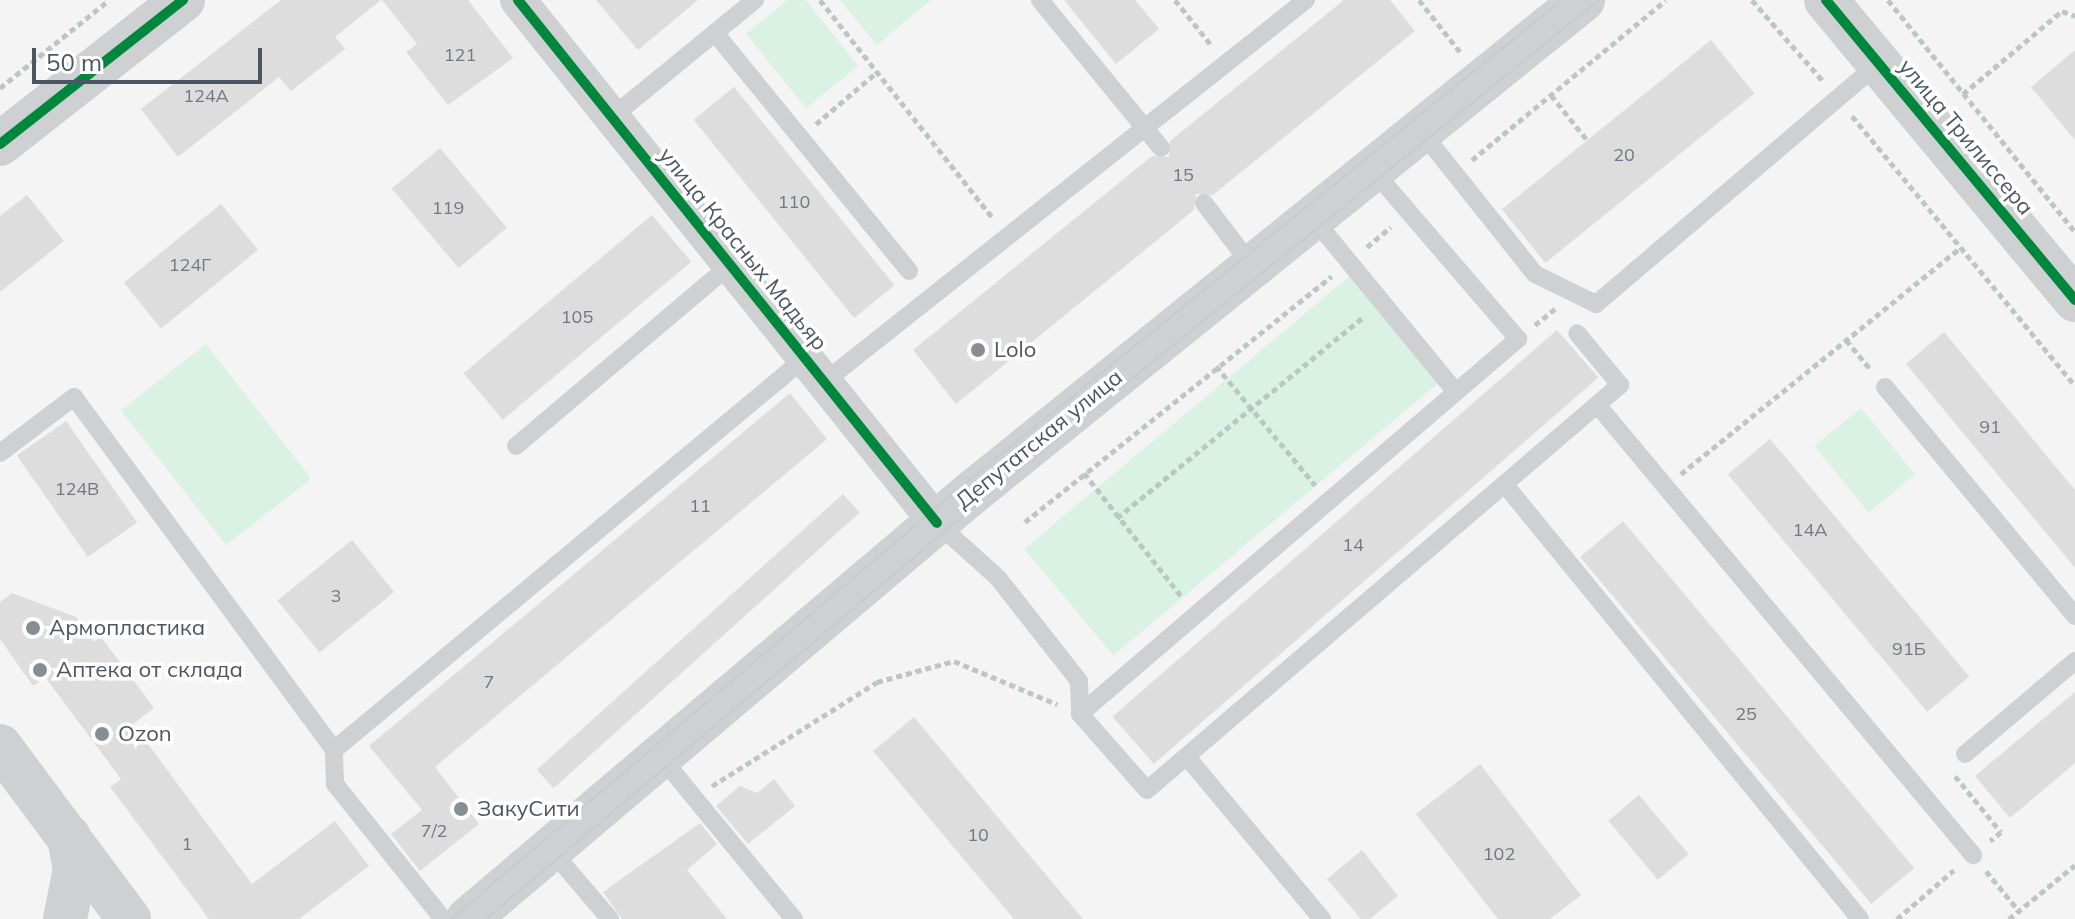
<!DOCTYPE html>
<meta charset="utf-8">
<style>
body{margin:0}
#map{position:relative;width:2075px;height:919px;overflow:hidden;background:#f4f4f4;font-family:Mulish,sans-serif}
div>[style]{position:absolute}
.green>*{inset:0;background:#d9f2e3;transform-origin:0 0}
.building>*{inset:0;background:#ddddde;transform-origin:0 0}
.path>*{height:5px;margin-top:-2.5px;transform-origin:0;background:repeating-linear-gradient(90deg,#bcc7c4 0 6px,transparent 0 10px)}
.service>*{height:18px;margin:-9px;padding:0 9px;transform-origin:9px;border-radius:9px;background:#ced0d2}
.minor>*{height:36px;margin:-18px;padding:0 18px;transform-origin:18px;border-radius:18px;background:#ced0d2}
.tertiary>*{height:44px;margin:-22px;padding:0 22px;transform-origin:22px;border-radius:22px;background:#ced0d2}
.secondary>*{height:44px;margin:-22px;padding:0 22px;transform-origin:22px;border-radius:22px;background:#ced0d4}
.tram>*{height:2px;margin:-1px;padding:0 1px;transform-origin:1px;border-radius:1px;background:#c9cacc}
.cycleway>*{height:10px;margin:-5px;padding:0 5px;transform-origin:5px;border-radius:5px;background:#00873e}
.dots>*{width:22px;height:22px;translate:-50% -50%;box-sizing:border-box;border:4px solid #fff;border-radius:50%}
span{translate:-50% -50%;white-space:nowrap;text-align:center;line-height:1.15;-webkit-text-stroke:7px #fff;paint-order:stroke}
.number-label{font-size:18px;color:#707881}
.number-label span{-webkit-text-stroke-width:0}
.street-label{font-size:22px;color:#4a5661}
.poi-label{font-size:22px;color:#4a5661}
.left{translate:0 -50%;text-align:left}
.scale{position:absolute;left:32px;top:48px;width:230px;height:36px;box-sizing:border-box;border:4px solid #4a5661;border-top:0;padding-left:10px;font-size:24px;line-height:28px;white-space:nowrap;color:#4a5661;-webkit-text-stroke:6px #fff;paint-order:stroke}
</style>
<div id="map">
<div class="green">
<i style="clip-path:polygon(787px 0,806px 0,858px 66px,806px 108px,746px 34px)"></i>
<i style="clip-path:polygon(840px 0,931px 0,877px 45px)"></i>
<i style="left:1352px;top:274px;width:139px;height:428px;rotate:50deg"></i>
<i style="left:206px;top:344px;width:171px;height:108px;rotate:52deg"></i>
<i style="left:1861px;top:408px;width:86px;height:60px;rotate:51deg"></i>
</div>
<div class="building">
<i style="clip-path:polygon(281px 0,381px 0,335px 37px,345px 49px,291px 91px,279px 77px,178px 157px,141px 109px)"></i>
<i style="clip-path:polygon(382px 0,468px 0,513px 58px,448px 105px,406px 52px,417px 44px)"></i>
<i style="clip-path:polygon(596px 0,698px 0,638px 50px)"></i>
<i style="clip-path:polygon(1064px 0,1135px 0,1159px 29px,1116px 64px)"></i>
<i style="clip-path:polygon(1344px 0,1390px 0,1415px 31px,1213px 195px,1196px 194px,1194px 210px,956px 404px,913px 350px,1152px 156px,1169px 157px,1170px 141px)"></i>
<i style="left:1711px;top:40px;width:69px;height:269px;rotate:51deg"></i>
<i style="clip-path:polygon(2075px 50px,2075px 140px,2031px 87px)"></i>
<i style="left:734px;top:87px;width:255px;height:52px;rotate:51deg"></i>
<i style="left:440px;top:148px;width:104px;height:63px;rotate:50deg"></i>
<i style="clip-path:polygon(27px 195px,64px 241px,0 292px,0 216px)"></i>
<i style="left:221px;top:204px;width:59px;height:125px;rotate:51deg"></i>
<i style="left:652px;top:215px;width:61px;height:246px;rotate:50deg"></i>
<i style="left:1557px;top:330px;width:63px;height:589px;rotate:49deg"></i>
<i style="clip-path:polygon(1944px 332px,2075px 490px,2075px 568px,1906px 364px)"></i>
<i style="clip-path:polygon(790px 393px,827px 439px,435px 767px,479px 824px,420px 871px,391px 834px,422px 810px,369px 746px)"></i>
<i style="left:66px;top:421px;width:124px;height:60px;rotate:55deg"></i>
<i style="left:1770px;top:439px;width:310px;height:55px;rotate:50deg"></i>
<i style="left:843px;top:494px;width:25px;height:412px;rotate:48deg"></i>
<i style="left:1623px;top:521px;width:453px;height:56px;rotate:50deg"></i>
<i style="left:352px;top:540px;width:67px;height:96px;rotate:51deg"></i>
<i style="clip-path:polygon(12px 593px,76px 617px,94px 642px,101px 637px,154px 708px,133px 724px,252px 884px,335px 821px,369px 866px,299px 919px,209px 919px,110px 787px,121px 779px,45px 677px,33px 686px,0 639px,0 602px)"></i>
<i style="clip-path:polygon(2075px 692px,2075px 763px,2010px 818px,1975px 776px)"></i>
<i style="clip-path:polygon(914px 717px,1083px 919px,1014px 919px,873px 751px)"></i>
<i style="clip-path:polygon(1480px 764px,1581px 895px,1550px 919px,1498px 919px,1416px 814px)"></i>
<i style="clip-path:polygon(774px 779px,795px 806px,748px 844px,716px 806px,740px 786px,757px 793px)"></i>
<i style="left:1639px;top:795px;width:77px;height:40px;rotate:50deg"></i>
<i style="clip-path:polygon(700px 823px,717px 844px,687px 870px,727px 919px,622px 919px,603px 892px)"></i>
<i style="clip-path:polygon(1362px 850px,1398px 896px,1370px 919px,1361px 919px,1327px 879px)"></i>
</div>
<div class="path">
<i style="left:820px;top:0;width:278px;rotate:51.6deg"></i>
<i style="left:1175px;top:0;width:59px;rotate:51.2deg"></i>
<i style="left:1419px;top:0;width:66px;rotate:51.7deg"></i>
<i style="left:1752px;top:0;width:108px;rotate:48.8deg"></i>
<i style="left:1888px;top:0;width:298px;rotate:51.1deg"></i>
<i style="left:0;top:88px;width:140px;rotate:-38.9deg"></i>
<i style="left:1963px;top:94px;width:129px;rotate:-40deg"></i>
<i style="left:2062px;top:11px;width:14px;rotate:21deg"></i>
<i style="left:1551px;top:95px;width:58px;rotate:51.3deg"></i>
<i style="left:1852px;top:116px;width:350px;rotate:50.4deg"></i>
<i style="left:816px;top:124px;width:80px;rotate:-40.4deg"></i>
<i style="left:1472px;top:160px;width:251px;rotate:-39.5deg"></i>
<i style="left:1367px;top:247px;width:31px;rotate:-40deg"></i>
<i style="left:1535px;top:325px;width:26px;rotate:-39deg"></i>
<i style="left:1846px;top:340px;width:39px;rotate:50deg"></i>
<i style="left:1216px;top:366px;width:155px;rotate:50.2deg"></i>
<i style="left:1084px;top:473px;width:158px;rotate:51.7deg"></i>
<i style="left:1681px;top:474px;width:360px;rotate:-39deg"></i>
<i style="left:1117px;top:518px;width:320px;rotate:-39.2deg"></i>
<i style="left:1025px;top:522px;width:393px;rotate:-38.7deg"></i>
<i style="left:1955px;top:776px;width:72px;rotate:50.6deg"></i>
<i style="left:2001px;top:832px;width:14px;rotate:141deg"></i>
<i style="left:712px;top:786px;width:195px;rotate:-32.2deg"></i>
<i style="left:877px;top:682px;width:80px;rotate:-15.3deg"></i>
<i style="left:954px;top:661px;width:112px;rotate:22.7deg"></i>
<i style="left:1986px;top:871px;width:52px;rotate:50.5deg"></i>
<i style="left:1897px;top:919px;width:75px;rotate:-40.7deg"></i>
<i style="left:2009px;top:919px;width:85px;rotate:-39.3deg"></i>
</div>
<div class="service">
<i style="left:1040px;top:0;width:191px;rotate:50.7deg"></i>
<i style="left:715px;top:33px;width:307px;rotate:50.8deg"></i>
<i style="left:612px;top:117px;width:185px;rotate:-39.3deg"></i>
<i style="left:1420px;top:130px;width:184px;rotate:51.4deg"></i>
<i style="left:1535px;top:274px;width:68px;rotate:26.2deg"></i>
<i style="left:1596px;top:304px;width:372px;rotate:-40.4deg"></i>
<i style="left:1204px;top:203px;width:79px;rotate:52.7deg"></i>
<i style="left:1313px;top:218px;width:225px;rotate:50.6deg"></i>
<i style="left:824px;top:382px;width:615px;rotate:-38.4deg"></i>
<i style="left:1885px;top:387px;width:298px;rotate:50.3deg"></i>
<i style="left:1599px;top:407px;width:584px;rotate:50.14deg"></i>
<i style="left:516px;top:446px;width:260px;rotate:-40.2deg"></i>
<i style="left:0;top:453px;width:93px;rotate:-37.1deg"></i>
<i style="left:74px;top:397px;width:438px;rotate:53.6deg"></i>
<i style="left:1506px;top:486px;width:559px;rotate:50.73deg"></i>
<i style="left:937px;top:523px;width:82px;rotate:42deg"></i>
<i style="left:998px;top:578px;width:131px;rotate:51.8deg"></i>
<i style="left:1079px;top:681px;width:33px;rotate:88deg"></i>
<i style="left:1080px;top:714px;width:577px;rotate:-40.57deg"></i>
<i style="left:1518px;top:339px;width:224px;rotate:-130.7deg"></i>
<i style="left:1080px;top:714px;width:101px;rotate:48.6deg"></i>
<i style="left:1147px;top:790px;width:623px;rotate:-40.57deg"></i>
<i style="left:1620px;top:385px;width:67px;rotate:-129.6deg"></i>
<i style="left:1965px;top:754px;width:144px;rotate:-40.2deg"></i>
<i style="left:660px;top:756px;width:211px;rotate:50.6deg"></i>
<i style="left:1187px;top:757px;width:211px;rotate:50.2deg"></i>
<i style="left:551px;top:850px;width:91px;rotate:49.5deg"></i>
<i style="left:443px;top:919px;width:173px;rotate:-128.7deg"></i>
<i style="left:335px;top:784px;width:34px;rotate:-92deg"></i>
<i style="left:334px;top:750px;width:613px;rotate:-39.77deg"></i>
</div>
<div class="minor">
<i style="left:518px;top:0;width:670px;rotate:51.3deg"></i>
</div>
<div class="tertiary">
<i style="left:1826px;top:0;width:390px;rotate:50.3deg"></i>
<i style="left:0;top:144px;width:233px;rotate:-38.2deg"></i>
</div>
<div class="secondary">
<i style="left:0;top:746px;width:216px;rotate:53.3deg"></i>
<i style="left:65px;top:919px;width:51px;rotate:-78.7deg"></i>
<i style="left:75px;top:869px;width:33px;rotate:-101deg"></i>
<i style="left:468px;top:919px;width:656px;rotate:-40.24deg"></i>
<i style="left:969px;top:495px;width:789px;rotate:-38.88deg"></i>
</div>
<div class="tram">
<i style="left:451px;top:919px;width:670px;rotate:-40.28deg"></i>
<i style="left:962px;top:486px;width:772px;rotate:-39.01deg"></i>
<i style="left:486px;top:919px;width:643px;rotate:-40.2deg"></i>
<i style="left:977px;top:504px;width:801px;rotate:-39.02deg"></i>
</div>
<div class="cycleway">
<i style="left:518px;top:0;width:670px;rotate:51.3deg"></i>
<i style="left:1826px;top:0;width:390px;rotate:50.3deg"></i>
<i style="left:0;top:144px;width:233px;rotate:-38.2deg"></i>
</div>
<div class="dots">
<i style="left:978px;top:350px;background:#868d94"></i>
<i style="left:33px;top:628px;background:#868d94"></i>
<i style="left:40px;top:670px;background:#868d94"></i>
<i style="left:102px;top:734px;background:#868d94"></i>
<i style="left:461px;top:809px;background:#868d94"></i>
</div>
<div class="number-label">
<span style="left:460px;top:55px">121</span>
<span style="left:206px;top:96px">124А</span>
<span style="left:1624px;top:155px">20</span>
<span style="left:1183px;top:175px">15</span>
<span style="left:794px;top:202px">110</span>
<span style="left:448px;top:208px">119</span>
<span style="left:190px;top:265px">124Г</span>
<span style="left:577px;top:317px">105</span>
<span style="left:1990px;top:427px">91</span>
<span style="left:77px;top:489px">124В</span>
<span style="left:700px;top:506px">11</span>
<span style="left:1810px;top:530px">14А</span>
<span style="left:1353px;top:545px">14</span>
<span style="left:336px;top:596px">3</span>
<span style="left:1909px;top:649px">91Б</span>
<span style="left:489px;top:682px">7</span>
<span style="left:1746px;top:714px">25</span>
<span style="left:434px;top:831px">7/2</span>
<span style="left:978px;top:835px">10</span>
<span style="left:187px;top:844px">1</span>
<span style="left:1499px;top:854px">102</span>
</div>
<div class="street-label">
<span style="left:1966px;top:137px;rotate:50deg">улица Трилиссера</span>
<span style="left:743px;top:249px;rotate:51deg">улица Красных Мадьяр</span>
<span style="left:1039px;top:439px;rotate:-39deg">Депутатская улица</span>
</div>
<div class="poi-label">
<span class="left" style="left:994px;top:350px">Lolo</span>
<span class="left" style="left:49px;top:628px">Армопластика</span>
<span class="left" style="left:56px;top:670px">Аптека от склада</span>
<span class="left" style="left:118px;top:734px">Ozon</span>
<span class="left" style="left:477px;top:809px">ЗакуСити</span>
</div>
<div class="scale">50 m</div>
</div>
